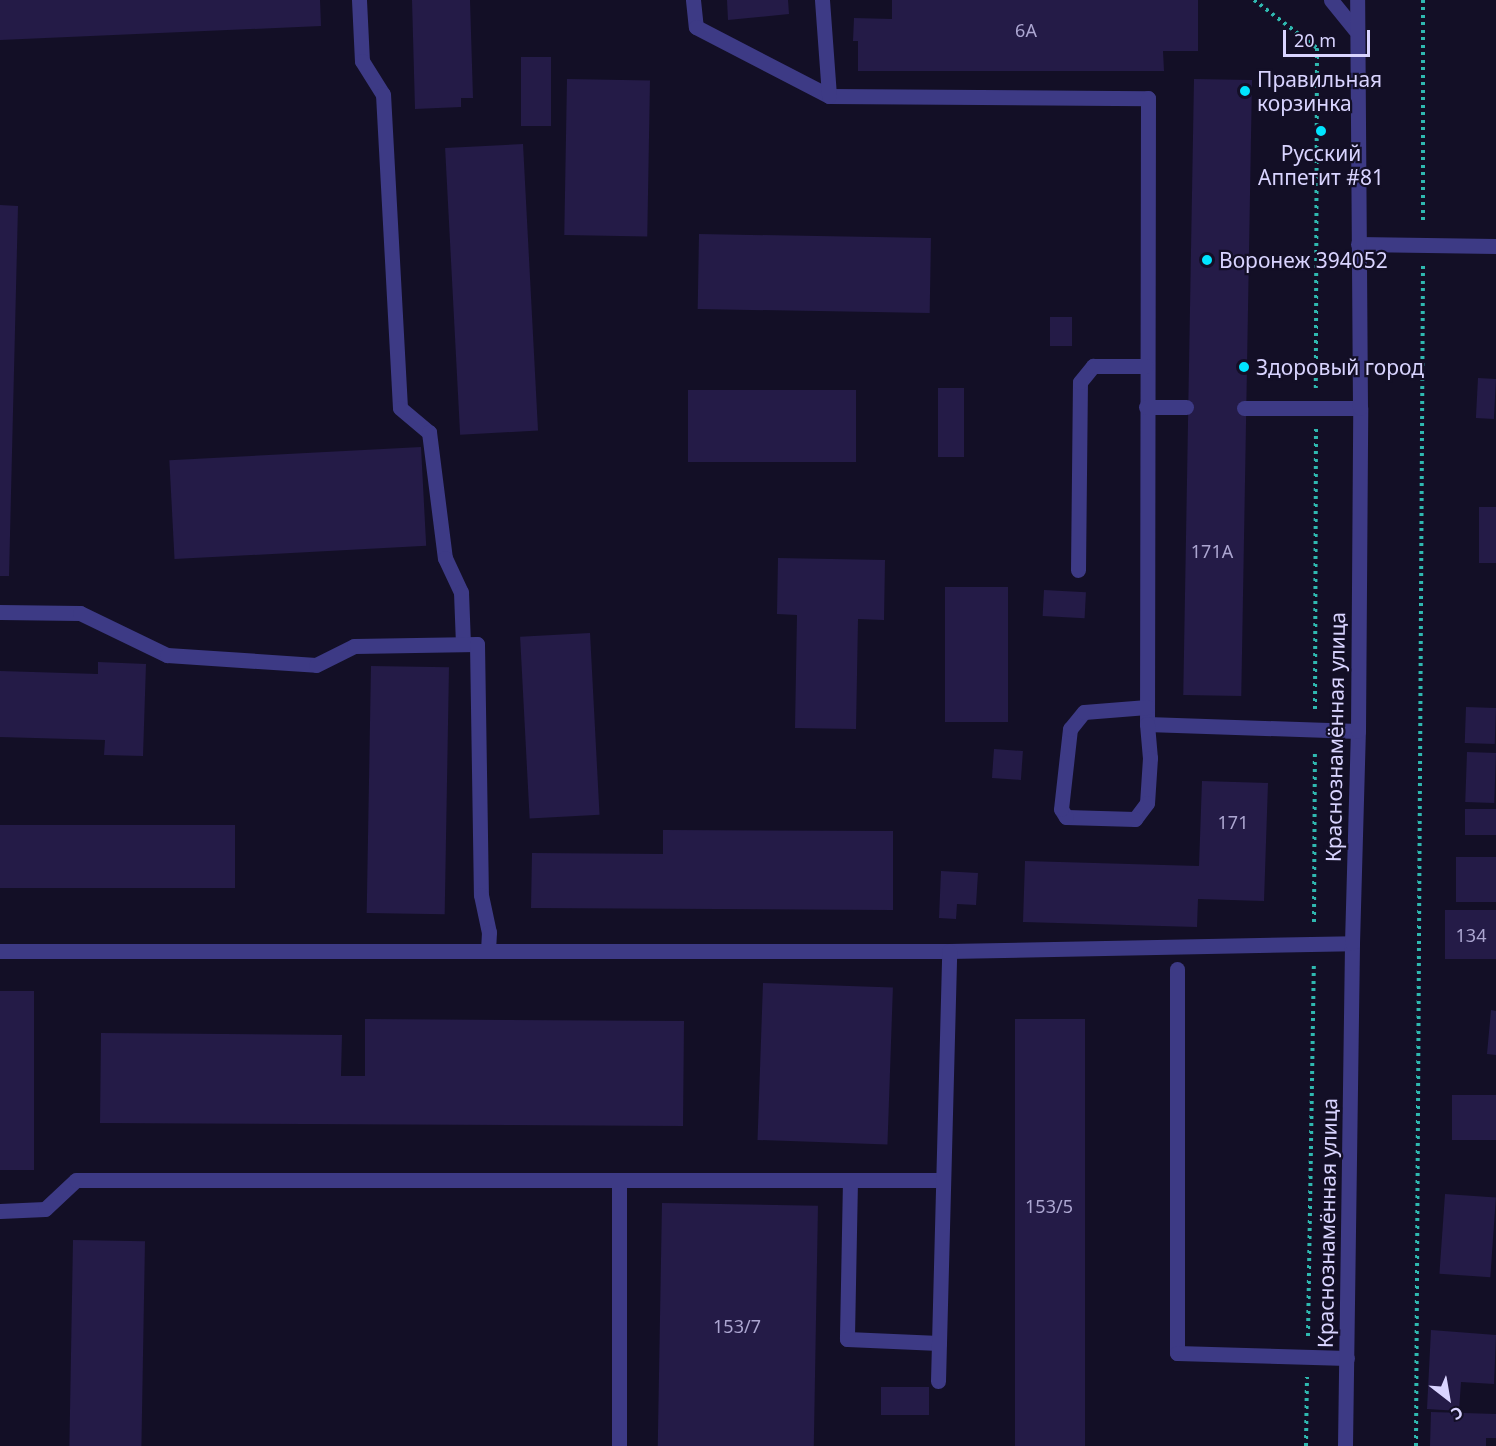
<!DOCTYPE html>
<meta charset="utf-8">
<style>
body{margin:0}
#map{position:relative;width:1496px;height:1446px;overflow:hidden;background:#130f26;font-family:"Noto Sans",sans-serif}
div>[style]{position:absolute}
.building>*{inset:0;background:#241b47;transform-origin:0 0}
.path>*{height:4px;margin-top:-2px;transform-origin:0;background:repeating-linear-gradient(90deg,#2fb8b0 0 3px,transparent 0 7.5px)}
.service>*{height:15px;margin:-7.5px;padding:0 7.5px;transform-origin:7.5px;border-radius:7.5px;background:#3d3a85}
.minor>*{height:15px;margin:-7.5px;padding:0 7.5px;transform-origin:7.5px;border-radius:7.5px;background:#3d3a85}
.tertiary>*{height:15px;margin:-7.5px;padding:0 7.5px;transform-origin:7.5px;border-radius:7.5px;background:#3d3a85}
.dots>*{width:16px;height:16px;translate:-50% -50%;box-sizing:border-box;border:3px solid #130f26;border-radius:50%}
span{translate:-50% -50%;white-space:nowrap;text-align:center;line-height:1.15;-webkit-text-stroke:4.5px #130f26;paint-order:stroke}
.number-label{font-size:18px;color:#aca6d1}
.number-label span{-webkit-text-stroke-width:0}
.poi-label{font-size:21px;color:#d9d4ff}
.left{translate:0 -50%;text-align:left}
.street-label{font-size:21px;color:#d9d4ff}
.north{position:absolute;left:1418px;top:1368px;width:60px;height:60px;-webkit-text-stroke:4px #130f26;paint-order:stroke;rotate:149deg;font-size:16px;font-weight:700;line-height:24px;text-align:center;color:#d9d4ff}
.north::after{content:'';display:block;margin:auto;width:21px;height:27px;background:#d9d4ff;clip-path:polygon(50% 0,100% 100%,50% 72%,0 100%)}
.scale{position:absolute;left:1283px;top:30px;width:87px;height:27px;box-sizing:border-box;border:3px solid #d9d4ff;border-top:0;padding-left:8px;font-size:18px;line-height:21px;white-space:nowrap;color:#d9d4ff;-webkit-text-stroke:4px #130f26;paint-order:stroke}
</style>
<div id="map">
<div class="building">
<i style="clip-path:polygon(0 0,320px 0,321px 26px,0 40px)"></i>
<i style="clip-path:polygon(412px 0,470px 0,473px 98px,461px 98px,461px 107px,415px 109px)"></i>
<i style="clip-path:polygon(727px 0,788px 0,789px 14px,728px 20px)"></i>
<i style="clip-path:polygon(892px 0,1198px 0,1198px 51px,1163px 51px,1164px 71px,858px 71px,858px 41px,853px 41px,854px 18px,892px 19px)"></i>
<i style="left:521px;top:57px;width:30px;height:69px"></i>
<i style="left:567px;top:79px;width:83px;height:156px;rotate:1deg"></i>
<i style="left:1194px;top:79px;width:58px;height:616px;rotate:1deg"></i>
<i style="left:523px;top:144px;width:287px;height:78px;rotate:87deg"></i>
<i style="clip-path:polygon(0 205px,18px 206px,9px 576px,0 576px)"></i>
<i style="left:699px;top:234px;width:232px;height:75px;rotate:1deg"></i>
<i style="left:1050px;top:317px;width:22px;height:29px"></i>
<i style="left:1478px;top:378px;width:18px;height:40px;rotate:3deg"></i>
<i style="left:938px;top:388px;width:26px;height:69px"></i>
<i style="left:688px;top:390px;width:168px;height:72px"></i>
<i style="left:421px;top:447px;width:99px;height:252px;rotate:87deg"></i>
<i style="left:1479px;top:507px;width:17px;height:56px"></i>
<i style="clip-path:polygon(778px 558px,885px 560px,884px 620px,858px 619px,856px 729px,795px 728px,797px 615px,777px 614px)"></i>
<i style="left:945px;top:587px;width:63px;height:135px"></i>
<i style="left:1044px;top:590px;width:42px;height:26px;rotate:3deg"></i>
<i style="left:590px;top:633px;width:182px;height:70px;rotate:87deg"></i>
<i style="clip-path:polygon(98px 662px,146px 664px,143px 756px,104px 755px,105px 740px,0 737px,0 671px,98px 674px)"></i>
<i style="left:371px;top:666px;width:78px;height:247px;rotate:1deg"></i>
<i style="left:1466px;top:707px;width:30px;height:36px;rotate:2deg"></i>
<i style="left:994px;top:749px;width:29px;height:29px;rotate:4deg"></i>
<i style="left:1467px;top:752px;width:29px;height:50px;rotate:2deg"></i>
<i style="clip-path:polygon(1202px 781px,1268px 783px,1264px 901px,1198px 899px,1197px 927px,1023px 922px,1025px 861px,1199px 866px)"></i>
<i style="left:1465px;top:809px;width:31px;height:26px"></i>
<i style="left:0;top:825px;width:235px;height:63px"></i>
<i style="clip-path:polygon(663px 830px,893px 831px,893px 910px,531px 908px,532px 853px,663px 854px)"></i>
<i style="left:1456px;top:857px;width:40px;height:45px"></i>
<i style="clip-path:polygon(941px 871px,978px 873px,976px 905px,957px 904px,956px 919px,939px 918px)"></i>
<i style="left:1496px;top:910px;width:49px;height:51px;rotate:90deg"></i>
<i style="left:763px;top:983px;width:130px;height:157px;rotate:2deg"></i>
<i style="left:0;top:991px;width:34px;height:179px"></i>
<i style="clip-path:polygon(1491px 1010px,1496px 1011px,1496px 1055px,1487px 1054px)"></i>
<i style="clip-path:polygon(365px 1019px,684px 1021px,683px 1126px,100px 1123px,101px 1033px,342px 1035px,341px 1076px,365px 1076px)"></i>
<i style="left:1015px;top:1019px;width:70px;height:427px"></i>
<i style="left:1452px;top:1095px;width:44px;height:45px"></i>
<i style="left:1445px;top:1194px;width:51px;height:80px;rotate:4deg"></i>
<i style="left:662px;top:1203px;width:156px;height:243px;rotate:1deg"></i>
<i style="left:73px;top:1240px;width:72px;height:206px;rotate:1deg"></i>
<i style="clip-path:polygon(1431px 1330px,1496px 1335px,1494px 1384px,1461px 1382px,1459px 1411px,1427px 1409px)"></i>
<i style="left:881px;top:1387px;width:48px;height:28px"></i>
<i style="clip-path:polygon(1431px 1412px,1496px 1414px,1496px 1438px,1486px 1438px,1486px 1446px,1430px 1446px)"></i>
</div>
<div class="path">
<i style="left:1254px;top:0;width:79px;rotate:37.3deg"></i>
<i style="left:1317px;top:48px;width:340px;rotate:90.2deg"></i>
<i style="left:1423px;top:0;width:224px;rotate:90deg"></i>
<i style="left:1315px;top:709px;width:280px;rotate:-89.8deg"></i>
<i style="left:1314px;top:922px;width:172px;rotate:-89.7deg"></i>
<i style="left:1308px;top:1336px;width:370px;rotate:-89.1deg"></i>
<i style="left:1306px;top:1446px;width:69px;rotate:-89.2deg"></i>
<i style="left:1416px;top:1446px;width:1181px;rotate:-89.66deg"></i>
</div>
<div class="service">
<i style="left:359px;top:0;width:61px;rotate:87.2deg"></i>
<i style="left:362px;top:61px;width:39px;rotate:58deg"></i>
<i style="left:383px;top:94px;width:314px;rotate:86.9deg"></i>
<i style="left:400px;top:408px;width:38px;rotate:40deg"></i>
<i style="left:429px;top:432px;width:127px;rotate:82.8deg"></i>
<i style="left:445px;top:558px;width:38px;rotate:65deg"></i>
<i style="left:461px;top:592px;width:52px;rotate:87.8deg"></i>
<i style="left:693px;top:0;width:27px;rotate:84deg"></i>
<i style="left:696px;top:27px;width:150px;rotate:27.4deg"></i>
<i style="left:829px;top:96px;width:319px;rotate:0.4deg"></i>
<i style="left:1148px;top:98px;width:626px;rotate:90.09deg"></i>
<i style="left:1147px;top:724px;width:211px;rotate:1.9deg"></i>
<i style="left:822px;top:0;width:96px;rotate:85.8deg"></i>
<i style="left:1146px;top:407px;width:40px"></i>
<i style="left:1244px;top:408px;width:116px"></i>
<i style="left:1078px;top:570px;width:188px;rotate:-89.4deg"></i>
<i style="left:1080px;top:382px;width:21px;rotate:-51deg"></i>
<i style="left:1093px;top:366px;width:53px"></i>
<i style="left:0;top:612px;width:80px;rotate:0.7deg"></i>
<i style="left:80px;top:613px;width:97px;rotate:25.8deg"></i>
<i style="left:167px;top:655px;width:149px;rotate:3.8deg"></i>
<i style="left:316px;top:665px;width:42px;rotate:-26.6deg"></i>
<i style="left:354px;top:646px;width:123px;rotate:-0.9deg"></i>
<i style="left:477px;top:644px;width:251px;rotate:89.1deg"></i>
<i style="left:481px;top:895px;width:38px;rotate:78deg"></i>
<i style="left:489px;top:932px;width:18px;rotate:93deg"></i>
<i style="left:1147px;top:724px;width:34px;rotate:85deg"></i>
<i style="left:1150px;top:758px;width:45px;rotate:93.8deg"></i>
<i style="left:1147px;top:803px;width:20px;rotate:127deg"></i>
<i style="left:1135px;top:819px;width:69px;rotate:-178.3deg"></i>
<i style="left:1066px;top:817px;width:9px;rotate:-122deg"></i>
<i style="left:1061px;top:809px;width:81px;rotate:-83.6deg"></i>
<i style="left:1070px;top:729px;width:22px;rotate:-51deg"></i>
<i style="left:1084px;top:712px;width:63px;rotate:-4.5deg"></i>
<i style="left:0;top:951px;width:949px"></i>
<i style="left:949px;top:951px;width:403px;rotate:-1.1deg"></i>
<i style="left:1177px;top:969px;width:384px;rotate:90deg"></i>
<i style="left:1177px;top:1353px;width:170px;rotate:1.7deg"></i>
<i style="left:619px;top:1180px;width:266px;rotate:90deg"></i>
<i style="left:850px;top:1180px;width:159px;rotate:91.1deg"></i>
<i style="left:847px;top:1339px;width:92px;rotate:2.5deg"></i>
<i style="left:0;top:1211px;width:45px;rotate:-2.5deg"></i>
<i style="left:45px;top:1209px;width:42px;rotate:-43.1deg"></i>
<i style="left:76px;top:1180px;width:867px"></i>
<i style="left:938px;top:1381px;width:430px;rotate:-88.5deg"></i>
</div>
<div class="minor">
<i style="left:1358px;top:244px;width:138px;rotate:0.8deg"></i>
</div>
<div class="tertiary">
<i style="left:1331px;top:0;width:38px;rotate:51deg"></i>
<i style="left:1345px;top:1446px;width:503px;rotate:-89.2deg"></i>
<i style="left:1352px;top:943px;width:212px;rotate:-88.4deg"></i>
<i style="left:1358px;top:731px;width:323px;rotate:-89.6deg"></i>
<i style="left:1360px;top:408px;width:408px;rotate:-90.4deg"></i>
</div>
<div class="dots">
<i style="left:1245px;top:91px;background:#00e5ff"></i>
<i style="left:1321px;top:131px;background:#00e5ff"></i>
<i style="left:1207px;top:260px;background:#00e5ff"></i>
<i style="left:1244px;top:367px;background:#00e5ff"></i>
</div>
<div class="number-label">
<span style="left:1026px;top:30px">6А</span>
<span style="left:1212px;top:551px">171А</span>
<span style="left:1233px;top:822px">171</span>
<span style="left:1471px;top:935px">134</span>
<span style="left:1049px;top:1206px">153/5</span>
<span style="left:737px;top:1326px">153/7</span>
</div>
<div class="poi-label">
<span class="left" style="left:1257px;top:91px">Правильная<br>корзинка</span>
<span style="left:1321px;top:165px">Русский<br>Аппетит #81</span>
<span class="left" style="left:1219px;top:260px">Воронеж 394052</span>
<span class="left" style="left:1256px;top:367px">Здоровый город</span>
</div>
<div class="street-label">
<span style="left:1335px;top:737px;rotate:-89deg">Краснознамённая улица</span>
<span style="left:1327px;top:1223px;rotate:-89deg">Краснознамённая улица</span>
</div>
<div class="north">С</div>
<div class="scale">20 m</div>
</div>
